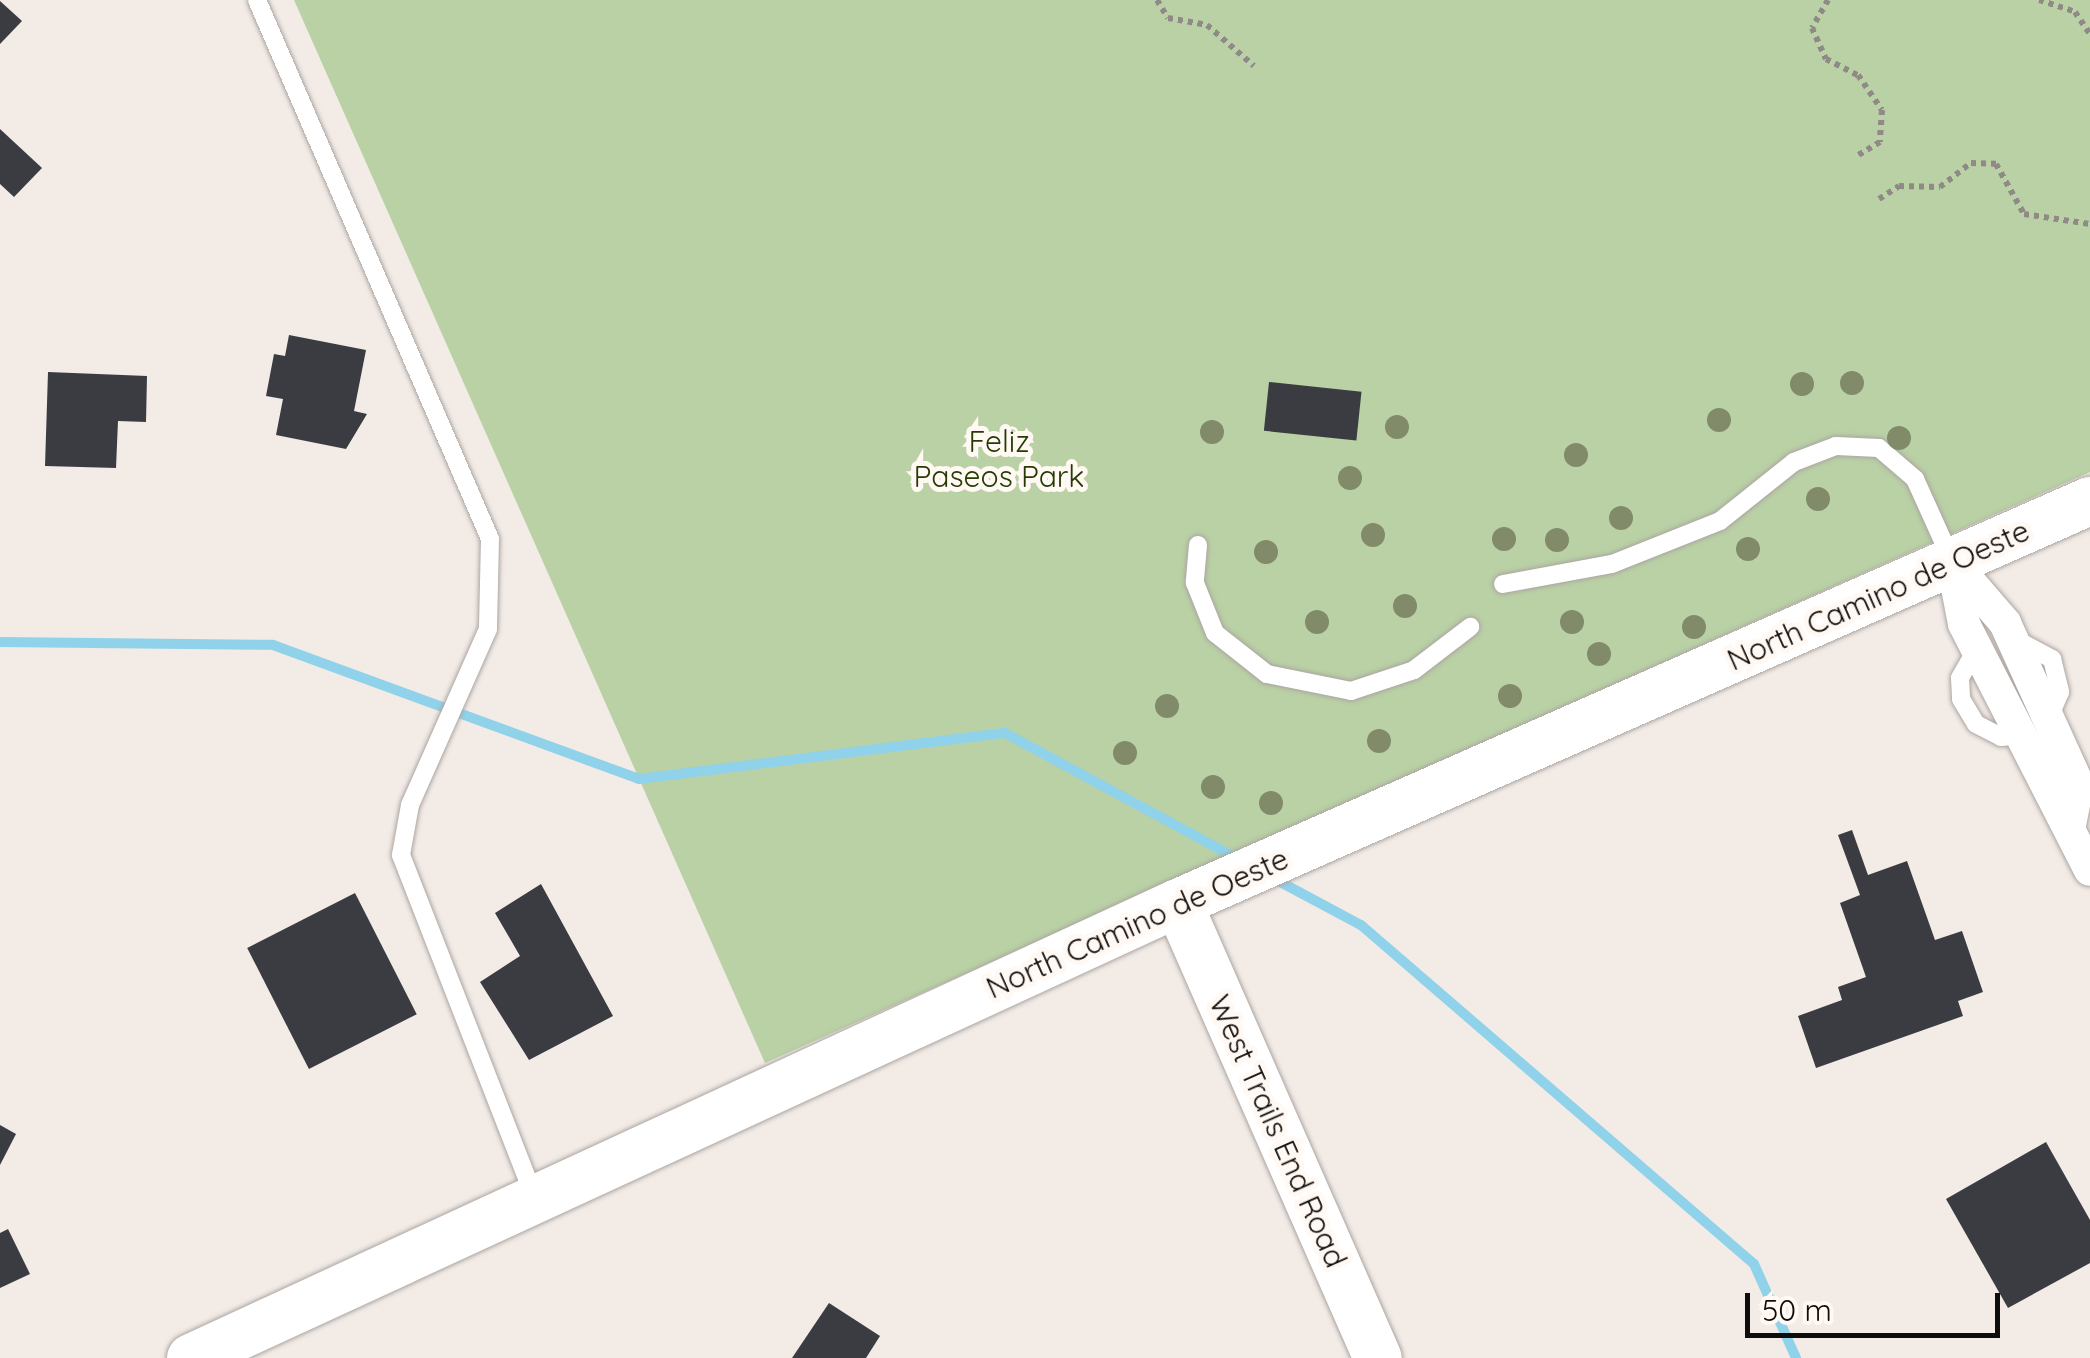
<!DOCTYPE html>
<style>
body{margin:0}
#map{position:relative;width:2090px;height:1358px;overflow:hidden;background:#f2ebe6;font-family:Quicksand,sans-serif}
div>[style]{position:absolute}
.green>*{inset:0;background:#b9d1a5}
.stream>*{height:10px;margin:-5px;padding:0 5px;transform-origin:5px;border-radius:5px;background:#90d2ea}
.building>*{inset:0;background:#3b3c42;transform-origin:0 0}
.path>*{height:6px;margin-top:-3px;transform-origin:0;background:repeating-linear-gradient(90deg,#8f8a86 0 5px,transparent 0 10px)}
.roads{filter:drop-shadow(0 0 2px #aca5a1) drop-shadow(0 0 2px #aca5a1)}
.lane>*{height:18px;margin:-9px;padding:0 9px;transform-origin:9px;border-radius:9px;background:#fff}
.street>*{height:32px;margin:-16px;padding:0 16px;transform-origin:16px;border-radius:16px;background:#fff}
.secondary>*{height:48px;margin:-24px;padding:0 24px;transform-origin:24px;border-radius:24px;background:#fff}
.trees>*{width:24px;height:24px;margin:-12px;border-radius:50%;background:#818b6a}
span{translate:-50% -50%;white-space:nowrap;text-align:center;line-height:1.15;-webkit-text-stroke:10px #fff8f3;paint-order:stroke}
.park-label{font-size:30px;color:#243c04}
.street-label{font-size:30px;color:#0f0d0b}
.scale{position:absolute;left:1745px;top:1293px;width:255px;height:45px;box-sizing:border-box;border:5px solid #0f0d0b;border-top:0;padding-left:12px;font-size:30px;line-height:35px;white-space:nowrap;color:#0f0d0b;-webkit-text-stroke:8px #fff8f3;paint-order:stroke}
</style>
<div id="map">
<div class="green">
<i style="clip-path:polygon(294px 0,2090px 0,2090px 472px,765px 1063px)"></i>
</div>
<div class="stream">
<i style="left:0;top:642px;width:273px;rotate:0.6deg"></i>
<i style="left:273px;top:645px;width:390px;rotate:20.1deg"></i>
<i style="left:639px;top:779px;width:369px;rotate:-7.2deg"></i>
<i style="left:1005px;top:733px;width:265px;rotate:28.4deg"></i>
<i style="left:1271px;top:877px;width:102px;rotate:28.1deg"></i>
<i style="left:1361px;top:925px;width:519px;rotate:40.78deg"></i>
<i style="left:1754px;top:1264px;width:103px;rotate:65.9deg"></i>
</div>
<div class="building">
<i style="clip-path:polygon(0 1px,22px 21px,0 44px)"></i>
<i style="clip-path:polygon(0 129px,42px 168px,14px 197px,0 184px)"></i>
<i style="clip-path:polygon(289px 335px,366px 350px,354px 411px,367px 414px,346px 449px,276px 435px,283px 399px,266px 396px,274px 354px,285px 356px)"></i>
<i style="clip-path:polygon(48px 372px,147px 376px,146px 422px,118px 421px,116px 468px,45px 466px)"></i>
<i style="left:1269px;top:382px;width:93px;height:49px;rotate:6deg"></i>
<i style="clip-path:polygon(1852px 830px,1868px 875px,1907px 861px,1935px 940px,1962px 931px,1983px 992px,1958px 1001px,1963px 1016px,1816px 1068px,1798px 1016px,1842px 1000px,1838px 987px,1866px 977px,1840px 903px,1860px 895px,1838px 835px)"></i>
<i style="clip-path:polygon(541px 884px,613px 1016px,529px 1060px,480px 982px,520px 956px,495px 913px)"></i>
<i style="left:355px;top:893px;width:136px;height:121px;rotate:63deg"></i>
<i style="clip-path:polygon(0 1125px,16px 1134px,0 1165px)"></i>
<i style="clip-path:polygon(2046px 1142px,2090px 1220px,2090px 1263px,2008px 1308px,1946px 1199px)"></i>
<i style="clip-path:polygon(8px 1229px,30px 1274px,0 1288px,0 1233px)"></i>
<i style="clip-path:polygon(829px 1303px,880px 1336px,866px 1358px,792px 1358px)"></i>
</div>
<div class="path">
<i style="left:1157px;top:0;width:21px;rotate:59deg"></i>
<i style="left:1168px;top:18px;width:40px;rotate:10deg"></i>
<i style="left:1207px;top:25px;width:62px;rotate:41.1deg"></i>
<i style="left:1828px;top:0;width:32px;rotate:120deg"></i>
<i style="left:1812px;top:28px;width:34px;rotate:66deg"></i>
<i style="left:1826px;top:59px;width:36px;rotate:27deg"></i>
<i style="left:1858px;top:75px;width:42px;rotate:55.6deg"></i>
<i style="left:1882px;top:110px;width:32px;rotate:94deg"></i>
<i style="left:1880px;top:142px;width:26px;rotate:149deg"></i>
<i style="left:2039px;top:0;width:38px;rotate:18deg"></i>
<i style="left:2075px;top:12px;width:27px;rotate:56deg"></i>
<i style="left:1879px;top:199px;width:24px;rotate:-33deg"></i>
<i style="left:1899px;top:186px;width:41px;rotate:1.4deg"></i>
<i style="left:1940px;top:187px;width:39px;rotate:-38deg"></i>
<i style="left:1971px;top:163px;width:25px;rotate:2deg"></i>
<i style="left:1996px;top:164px;width:57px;rotate:60.8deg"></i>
<i style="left:2024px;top:214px;width:67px;rotate:8.6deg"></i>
</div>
<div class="roads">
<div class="lane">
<i style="left:257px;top:0;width:587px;rotate:66.62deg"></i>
<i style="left:490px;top:539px;width:90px;rotate:91.3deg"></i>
<i style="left:488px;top:629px;width:193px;rotate:113.9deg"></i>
<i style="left:410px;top:805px;width:51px;rotate:100.2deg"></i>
<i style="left:401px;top:855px;width:366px;rotate:68.7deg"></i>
<i style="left:1198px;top:545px;width:38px;rotate:95deg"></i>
<i style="left:1195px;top:583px;width:54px;rotate:68.2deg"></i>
<i style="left:1215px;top:633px;width:66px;rotate:38.3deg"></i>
<i style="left:1267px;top:674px;width:86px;rotate:11.4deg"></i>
<i style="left:1351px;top:691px;width:66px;rotate:-18.4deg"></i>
<i style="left:1414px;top:670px;width:71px;rotate:-37.5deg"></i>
<i style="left:1503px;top:584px;width:111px;rotate:-10.4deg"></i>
<i style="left:1612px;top:564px;width:116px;rotate:-21.7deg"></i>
<i style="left:1720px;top:521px;width:95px;rotate:-38.6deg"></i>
<i style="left:1794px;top:462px;width:45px;rotate:-20.9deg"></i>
<i style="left:1836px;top:446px;width:43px;rotate:2.7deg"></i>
<i style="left:1879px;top:448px;width:48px;rotate:40.7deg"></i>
<i style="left:1915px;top:479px;width:90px;rotate:65.7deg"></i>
<i style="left:2011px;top:637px;width:47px;rotate:28.2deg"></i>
<i style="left:2052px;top:659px;width:34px;rotate:76deg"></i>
<i style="left:2060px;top:692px;width:28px;rotate:113deg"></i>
<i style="left:1976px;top:650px;width:32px;rotate:120deg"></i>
<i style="left:1960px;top:678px;width:21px;rotate:87deg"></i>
<i style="left:1961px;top:699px;width:29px;rotate:59deg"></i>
<i style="left:1976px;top:724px;width:28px;rotate:27deg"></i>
<i style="left:2001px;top:737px;width:23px;rotate:-5deg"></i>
</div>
<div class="street">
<i style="left:1952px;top:562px;width:63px;rotate:79deg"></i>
<i style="left:1964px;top:624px;width:276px;rotate:62.9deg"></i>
<i style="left:1955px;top:565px;width:77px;rotate:49.2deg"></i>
<i style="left:2005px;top:623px;width:177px;rotate:65.6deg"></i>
<i style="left:2078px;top:784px;width:42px;rotate:101deg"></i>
</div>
<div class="secondary">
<i style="left:1178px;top:903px;width:497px;rotate:66.3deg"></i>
<i style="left:191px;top:1358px;width:1087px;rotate:-24.75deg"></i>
<i style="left:1178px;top:903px;width:997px;rotate:-23.79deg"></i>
</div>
</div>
<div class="trees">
<i style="left:1852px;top:383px"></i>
<i style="left:1802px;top:384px"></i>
<i style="left:1719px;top:420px"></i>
<i style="left:1397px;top:427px"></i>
<i style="left:1212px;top:432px"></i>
<i style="left:1899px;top:438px"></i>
<i style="left:1576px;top:455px"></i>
<i style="left:1350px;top:478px"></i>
<i style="left:1818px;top:499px"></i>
<i style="left:1621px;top:518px"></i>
<i style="left:1373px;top:535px"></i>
<i style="left:1504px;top:539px"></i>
<i style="left:1557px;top:540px"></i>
<i style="left:1748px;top:549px"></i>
<i style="left:1266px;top:552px"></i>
<i style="left:1405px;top:606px"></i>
<i style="left:1317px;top:622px"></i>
<i style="left:1572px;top:622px"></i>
<i style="left:1694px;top:627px"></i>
<i style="left:1599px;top:654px"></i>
<i style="left:1510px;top:696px"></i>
<i style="left:1167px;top:706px"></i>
<i style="left:1379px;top:741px"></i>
<i style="left:1125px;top:753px"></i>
<i style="left:1213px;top:787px"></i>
<i style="left:1271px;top:803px"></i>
</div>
<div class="park-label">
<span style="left:999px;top:458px">Feliz<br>Paseos Park</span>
</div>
<div class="street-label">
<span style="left:1878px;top:595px;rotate:-24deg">North Camino de Oeste</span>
<span style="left:1137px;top:923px;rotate:-24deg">North Camino de Oeste</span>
<span style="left:1278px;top:1131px;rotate:66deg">West Trails End Road</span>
</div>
<div class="scale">50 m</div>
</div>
